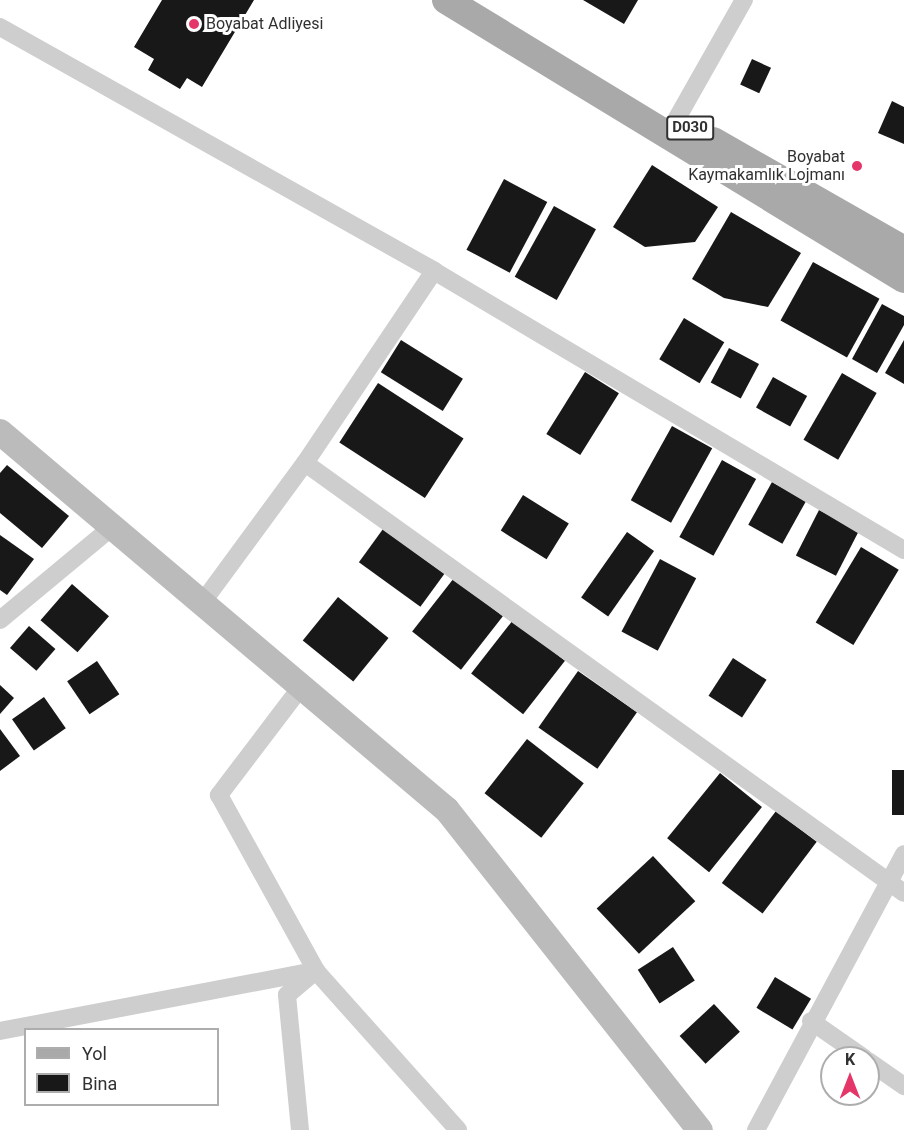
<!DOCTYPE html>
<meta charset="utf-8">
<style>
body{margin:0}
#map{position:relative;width:904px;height:1130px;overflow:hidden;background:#fff;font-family:Roboto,sans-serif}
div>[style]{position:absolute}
.building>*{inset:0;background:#181818;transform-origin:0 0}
.street>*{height:18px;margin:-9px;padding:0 9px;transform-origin:9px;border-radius:9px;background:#cecece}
.secondary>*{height:26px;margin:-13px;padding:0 13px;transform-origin:13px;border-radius:13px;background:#bbb}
.primary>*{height:28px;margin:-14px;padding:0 14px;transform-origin:14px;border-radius:14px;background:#a9a9a9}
.dots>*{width:16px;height:16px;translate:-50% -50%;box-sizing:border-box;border:3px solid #fff;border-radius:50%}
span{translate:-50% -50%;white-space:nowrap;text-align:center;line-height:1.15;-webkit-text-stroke:6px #fff;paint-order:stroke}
.shield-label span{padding:2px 4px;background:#fff;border:2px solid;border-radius:4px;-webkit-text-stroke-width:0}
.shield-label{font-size:15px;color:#313131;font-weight:700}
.poi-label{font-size:16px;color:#313131}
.left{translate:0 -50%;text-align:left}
.right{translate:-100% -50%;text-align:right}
.legend{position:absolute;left:24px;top:1028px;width:195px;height:78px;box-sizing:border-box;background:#fff;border:2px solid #adadad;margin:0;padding:8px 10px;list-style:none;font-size:18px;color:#313131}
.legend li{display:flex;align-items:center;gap:12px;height:30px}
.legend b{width:30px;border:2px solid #adadad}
.north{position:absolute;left:820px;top:1046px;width:60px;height:60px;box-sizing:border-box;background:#fff;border:2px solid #adadad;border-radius:50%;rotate:0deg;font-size:16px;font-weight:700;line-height:24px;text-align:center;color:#313131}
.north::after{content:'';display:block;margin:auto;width:21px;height:27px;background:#e5366a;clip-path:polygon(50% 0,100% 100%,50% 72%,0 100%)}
</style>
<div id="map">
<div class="building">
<i style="clip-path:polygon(162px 0,254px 0,202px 87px,187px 78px,180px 89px,148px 70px,154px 59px,134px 47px)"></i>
<i style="clip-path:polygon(583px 0,638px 0,624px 24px)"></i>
<i style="left:752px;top:59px;width:21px;height:28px;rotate:25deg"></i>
<i style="clip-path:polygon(892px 101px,904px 107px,904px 144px,878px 133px)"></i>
<i style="clip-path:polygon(652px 165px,718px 207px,695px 242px,645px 247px,613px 227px)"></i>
<i style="left:504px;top:179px;width:49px;height:80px;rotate:28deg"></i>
<i style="left:554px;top:206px;width:48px;height:81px;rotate:29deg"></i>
<i style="clip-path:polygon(731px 212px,801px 253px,768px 307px,724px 298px,692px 279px)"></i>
<i style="left:813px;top:262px;width:76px;height:67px;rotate:29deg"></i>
<i style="clip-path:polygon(882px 304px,904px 316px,904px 325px,877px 373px,852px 359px)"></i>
<i style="left:684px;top:318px;width:47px;height:48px;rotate:31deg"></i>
<i style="left:401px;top:340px;width:73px;height:38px;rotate:32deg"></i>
<i style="clip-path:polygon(904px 340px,904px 384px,885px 373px)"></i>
<i style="left:729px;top:348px;width:34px;height:39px;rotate:28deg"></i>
<i style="left:585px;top:372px;width:40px;height:73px;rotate:32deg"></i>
<i style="left:842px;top:373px;width:40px;height:77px;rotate:30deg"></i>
<i style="left:773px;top:377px;width:39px;height:35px;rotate:29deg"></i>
<i style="left:378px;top:383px;width:102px;height:71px;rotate:33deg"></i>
<i style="left:672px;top:426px;width:46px;height:85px;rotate:29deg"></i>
<i style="left:722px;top:460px;width:39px;height:88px;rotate:29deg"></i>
<i style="clip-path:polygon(7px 465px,69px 516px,42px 548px,0 513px,0 473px)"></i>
<i style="left:772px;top:482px;width:39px;height:49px;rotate:29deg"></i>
<i style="left:523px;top:495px;width:54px;height:42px;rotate:32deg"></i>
<i style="left:819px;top:510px;width:45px;height:51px;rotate:27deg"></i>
<i style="left:383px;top:529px;width:76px;height:41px;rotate:36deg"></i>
<i style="left:627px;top:532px;width:33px;height:80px;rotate:35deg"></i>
<i style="clip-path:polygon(0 535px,34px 559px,7px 595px,0 590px)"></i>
<i style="left:861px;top:547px;width:44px;height:88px;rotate:31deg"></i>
<i style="left:660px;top:559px;width:41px;height:82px;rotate:28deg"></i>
<i style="left:454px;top:578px;width:62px;height:68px;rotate:38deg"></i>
<i style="left:72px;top:584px;width:49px;height:48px;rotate:41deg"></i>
<i style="left:338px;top:597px;width:65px;height:56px;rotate:39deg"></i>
<i style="left:513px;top:620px;width:66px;height:68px;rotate:38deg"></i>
<i style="left:29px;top:626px;width:35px;height:29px;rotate:41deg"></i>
<i style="left:733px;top:658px;width:40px;height:45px;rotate:33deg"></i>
<i style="left:97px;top:661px;width:40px;height:36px;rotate:56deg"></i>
<i style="left:578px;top:671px;width:72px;height:69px;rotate:35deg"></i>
<i style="clip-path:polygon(0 685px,14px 698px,0 714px)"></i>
<i style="left:44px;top:697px;width:38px;height:39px;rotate:55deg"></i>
<i style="clip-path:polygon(0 729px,20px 756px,0 771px)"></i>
<i style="left:527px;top:739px;width:72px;height:69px;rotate:38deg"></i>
<i style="left:892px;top:770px;width:12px;height:45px"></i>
<i style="left:720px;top:773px;width:54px;height:84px;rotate:39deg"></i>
<i style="left:776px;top:811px;width:51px;height:90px;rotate:37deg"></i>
<i style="left:653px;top:856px;width:62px;height:77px;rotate:47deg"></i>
<i style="left:673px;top:947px;width:40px;height:42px;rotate:57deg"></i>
<i style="left:775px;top:977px;width:42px;height:36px;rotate:31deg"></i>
<i style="left:714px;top:1004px;width:38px;height:47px;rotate:47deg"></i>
</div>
<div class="street">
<i style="left:0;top:27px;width:498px;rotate:29.3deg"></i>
<i style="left:676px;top:120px;width:138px;rotate:-60.5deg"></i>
<i style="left:904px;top:550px;width:547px;rotate:-149.31deg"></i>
<i style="left:434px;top:271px;width:231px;rotate:123.9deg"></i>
<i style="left:305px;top:463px;width:737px;rotate:35.67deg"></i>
<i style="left:202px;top:603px;width:174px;rotate:-53.7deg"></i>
<i style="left:0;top:620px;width:146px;rotate:-39.7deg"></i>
<i style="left:301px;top:687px;width:136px;rotate:127.2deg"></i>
<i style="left:219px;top:795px;width:201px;rotate:61.1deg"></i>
<i style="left:316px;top:971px;width:213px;rotate:48.2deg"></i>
<i style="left:811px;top:1021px;width:65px;rotate:34.9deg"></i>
<i style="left:0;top:1031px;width:322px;rotate:-10.8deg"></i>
<i style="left:868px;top:1061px;width:44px;rotate:34.8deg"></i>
<i style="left:300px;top:1130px;width:136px;rotate:-95.5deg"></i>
<i style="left:287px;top:995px;width:34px;rotate:-40deg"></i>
<i style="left:756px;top:1130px;width:313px;rotate:-61.8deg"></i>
</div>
<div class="secondary">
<i style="left:0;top:432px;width:585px;rotate:40.22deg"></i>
<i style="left:447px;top:810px;width:408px;rotate:51.7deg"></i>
</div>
<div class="primary">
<i style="left:446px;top:0;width:536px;rotate:31.35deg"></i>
<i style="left:713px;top:141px;width:220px;rotate:29.7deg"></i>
</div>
<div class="dots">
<i style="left:194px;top:24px;background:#e5366a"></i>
<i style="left:857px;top:166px;background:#e5366a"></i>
</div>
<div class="shield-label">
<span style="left:690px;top:128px">D030</span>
</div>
<div class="poi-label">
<span class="left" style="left:206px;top:24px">Boyabat Adliyesi</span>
<span class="right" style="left:845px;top:166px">Boyabat<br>Kaymakamlık Lojmanı</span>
</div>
<ul class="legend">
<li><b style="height:8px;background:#a9a9a9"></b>Yol</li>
<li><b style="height:16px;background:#181818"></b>Bina</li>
</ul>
<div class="north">K</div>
</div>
